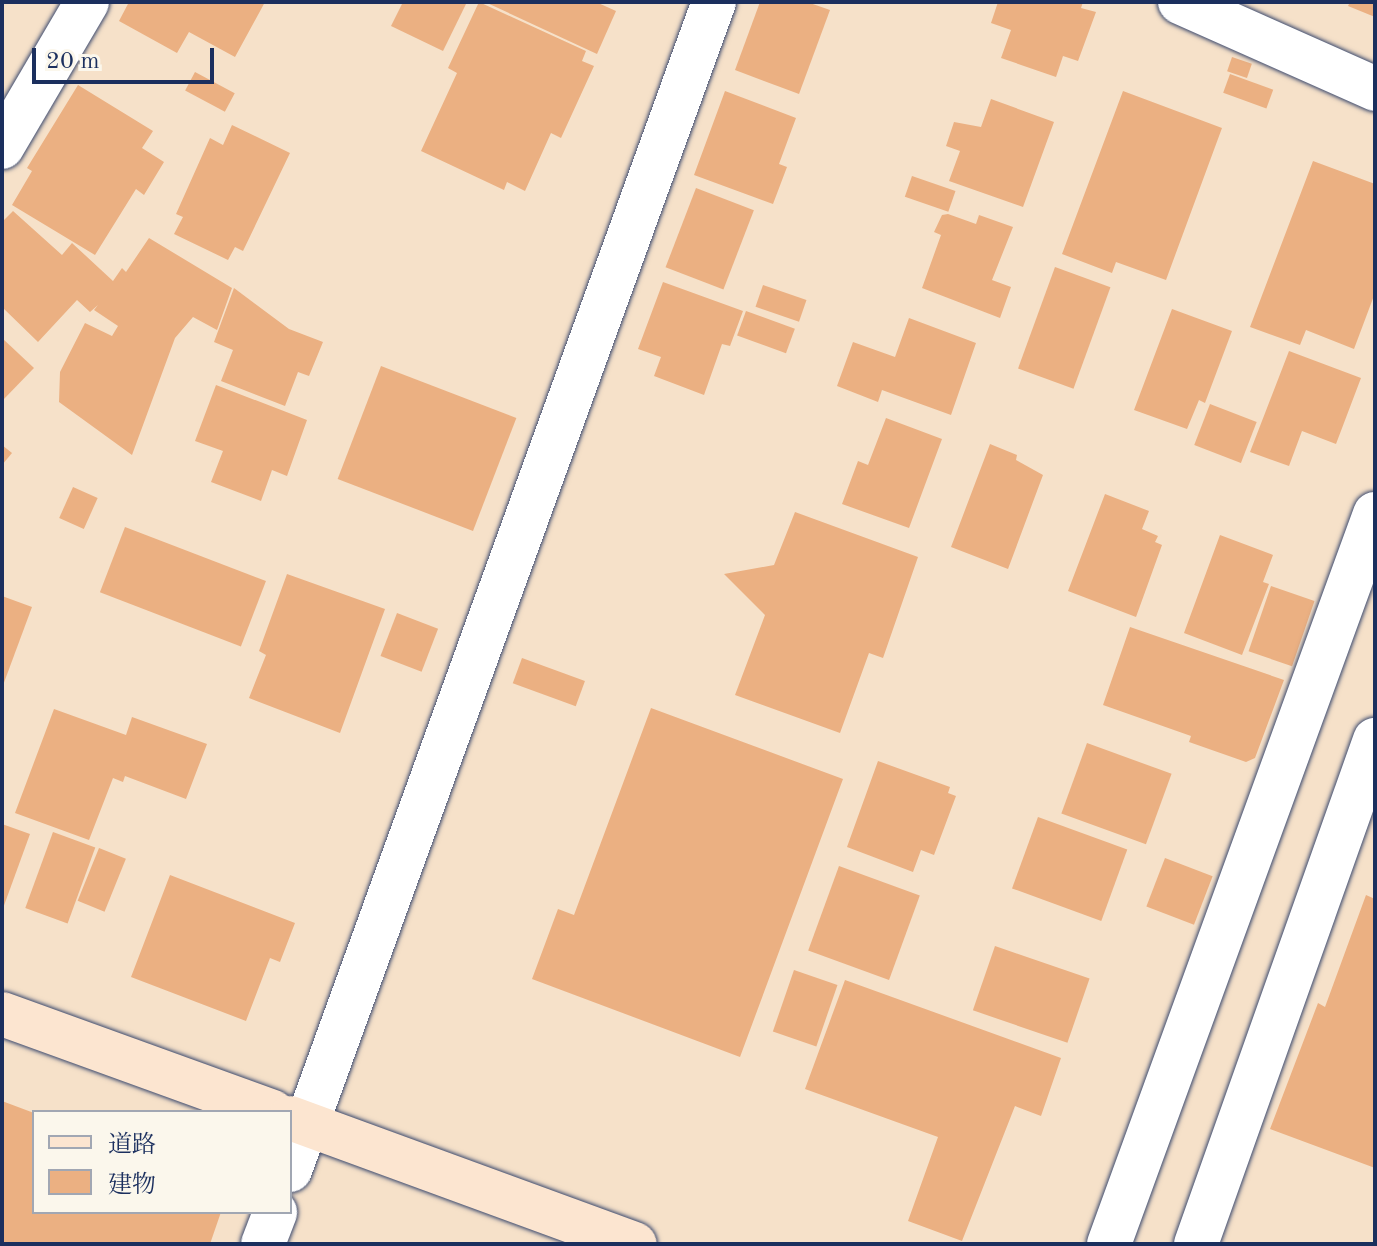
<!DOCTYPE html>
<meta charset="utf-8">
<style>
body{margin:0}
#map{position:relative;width:1377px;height:1246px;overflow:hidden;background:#f6e1c9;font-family:"Old Standard TT","Noto Serif JP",serif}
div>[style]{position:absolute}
.building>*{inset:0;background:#ebb082;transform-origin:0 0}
.roads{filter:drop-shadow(0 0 2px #3c4a6e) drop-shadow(0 0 2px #3c4a6e)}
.street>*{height:44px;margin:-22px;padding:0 22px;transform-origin:22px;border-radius:22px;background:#fff}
.secondary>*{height:44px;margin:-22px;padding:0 22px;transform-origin:22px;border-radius:22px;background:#fce5d0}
span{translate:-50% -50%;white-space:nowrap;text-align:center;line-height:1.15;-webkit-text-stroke:6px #fbf7ec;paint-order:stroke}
.frame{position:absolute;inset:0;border:4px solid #1b2f5e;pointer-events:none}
.legend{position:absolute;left:32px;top:1110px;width:260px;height:104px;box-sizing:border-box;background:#fbf7ec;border:2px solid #a1a7b3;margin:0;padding:10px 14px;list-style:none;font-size:24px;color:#1b2f5e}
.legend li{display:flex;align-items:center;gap:16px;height:40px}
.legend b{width:40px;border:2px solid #a1a7b3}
.scale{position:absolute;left:32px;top:48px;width:182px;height:36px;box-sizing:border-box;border:4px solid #1b2f5e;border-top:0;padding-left:10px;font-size:24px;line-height:28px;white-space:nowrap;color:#1b2f5e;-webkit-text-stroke:6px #fbf7ec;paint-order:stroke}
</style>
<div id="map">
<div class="building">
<i style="clip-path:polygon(129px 2px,265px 2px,235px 57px,189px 32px,177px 53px,119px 21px)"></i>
<i style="clip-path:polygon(403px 2px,467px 2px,443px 51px,391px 26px)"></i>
<i style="clip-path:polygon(479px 2px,586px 51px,582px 61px,594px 66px,561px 138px,551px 133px,525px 191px,507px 182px,504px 190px,421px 151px,457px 73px,448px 68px)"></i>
<i style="clip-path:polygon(485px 2px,596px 2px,616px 11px,597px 54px)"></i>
<i style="clip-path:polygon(760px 2px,807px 2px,830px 10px,799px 94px,735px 70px)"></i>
<i style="clip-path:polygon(998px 2px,1083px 2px,1081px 8px,1096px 12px,1078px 61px,1063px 56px,1056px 77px,1001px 58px,1011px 30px,991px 23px)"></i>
<i style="clip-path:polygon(1350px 2px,1375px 2px,1375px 17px,1348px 6px)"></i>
<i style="left:1232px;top:57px;width:21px;height:15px;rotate:19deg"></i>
<i style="left:195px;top:72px;width:45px;height:21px;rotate:28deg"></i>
<i style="left:1230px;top:74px;width:46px;height:20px;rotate:20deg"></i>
<i style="clip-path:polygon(78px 85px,153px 131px,142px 148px,164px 162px,144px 195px,136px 189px,95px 255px,12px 205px,32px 171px,27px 168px)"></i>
<i style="clip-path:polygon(725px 91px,796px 118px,779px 164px,787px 167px,773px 204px,694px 175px)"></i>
<i style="clip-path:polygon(1123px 91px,1222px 128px,1166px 280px,1116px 262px,1112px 273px,1062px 254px)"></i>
<i style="clip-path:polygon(991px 99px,1054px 122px,1023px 207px,949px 181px,960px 151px,946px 146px,954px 122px,981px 127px)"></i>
<i style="clip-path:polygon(232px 125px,290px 153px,243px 251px,235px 247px,228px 260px,174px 234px,183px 217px,176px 214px,210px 138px,223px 145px)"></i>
<i style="clip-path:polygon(1313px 161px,1375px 184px,1375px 293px,1354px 349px,1306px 330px,1300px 345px,1250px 327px)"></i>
<i style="left:912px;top:176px;width:46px;height:22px;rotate:19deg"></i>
<i style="left:696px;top:188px;width:62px;height:85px;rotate:21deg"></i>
<i style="clip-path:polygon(13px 211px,62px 255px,72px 243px,113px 281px,122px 268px,126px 272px,149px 238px,232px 288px,217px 330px,193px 317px,175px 338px,132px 455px,59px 402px,60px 372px,85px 323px,112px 336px,118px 326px,94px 310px,98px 305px,90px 312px,77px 300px,38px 342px,2px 307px,2px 222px)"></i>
<i style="clip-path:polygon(948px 214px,976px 224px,979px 215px,1013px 227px,992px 280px,1011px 287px,1000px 318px,922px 288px,941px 235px,934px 232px,942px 215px)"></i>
<i style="left:1055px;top:267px;width:59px;height:108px;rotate:20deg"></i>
<i style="clip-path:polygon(663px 282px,743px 311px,730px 346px,722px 344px,704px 395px,654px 376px,661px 357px,638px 349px)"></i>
<i style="left:763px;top:285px;width:46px;height:23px;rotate:19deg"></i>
<i style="clip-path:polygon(234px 288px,289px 329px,323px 342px,309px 376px,298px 372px,285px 406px,221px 381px,233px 350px,214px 342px)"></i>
<i style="clip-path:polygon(1172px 309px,1232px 331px,1205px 403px,1199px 400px,1187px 429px,1134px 410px)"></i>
<i style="left:746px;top:311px;width:52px;height:26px;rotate:20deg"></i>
<i style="clip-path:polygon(909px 318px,976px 343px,951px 415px,882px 390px,878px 402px,837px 386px,853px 342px,895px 357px)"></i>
<i style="clip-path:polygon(2px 338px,34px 368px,2px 401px)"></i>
<i style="clip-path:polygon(1289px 351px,1361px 378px,1336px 444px,1302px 431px,1289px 466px,1250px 452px)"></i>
<i style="left:381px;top:366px;width:145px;height:121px;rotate:21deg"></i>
<i style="clip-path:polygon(216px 385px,307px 420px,287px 476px,272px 470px,261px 501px,211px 482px,223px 451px,195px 441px)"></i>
<i style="left:1210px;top:404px;width:50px;height:44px;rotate:21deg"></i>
<i style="clip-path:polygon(886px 418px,942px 439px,909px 528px,842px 504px,858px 461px,868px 465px)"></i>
<i style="clip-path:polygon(990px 444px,1017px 455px,1016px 460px,1043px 475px,1008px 569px,951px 547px)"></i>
<i style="clip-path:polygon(2px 445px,12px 453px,2px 465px)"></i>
<i style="left:73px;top:487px;width:27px;height:34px;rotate:24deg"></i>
<i style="clip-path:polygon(1105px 494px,1149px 511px,1142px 529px,1158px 536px,1155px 542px,1162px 545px,1136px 617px,1068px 591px)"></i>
<i style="clip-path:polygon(795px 512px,918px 557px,883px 658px,869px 653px,840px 733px,735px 695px,765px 615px,724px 574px,774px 565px)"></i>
<i style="left:125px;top:527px;width:151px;height:70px;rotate:21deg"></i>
<i style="clip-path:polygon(1220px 535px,1273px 555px,1263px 582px,1269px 584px,1242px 655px,1184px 633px)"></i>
<i style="clip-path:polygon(287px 574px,385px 609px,340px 733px,249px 698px,266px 655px,259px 651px)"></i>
<i style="left:1271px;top:586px;width:46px;height:69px;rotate:19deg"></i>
<i style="clip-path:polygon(2px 596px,32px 607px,2px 688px)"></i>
<i style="left:397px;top:613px;width:44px;height:46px;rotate:21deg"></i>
<i style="clip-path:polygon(1130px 627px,1284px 680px,1255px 758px,1246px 762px,1189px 742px,1191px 736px,1103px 705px)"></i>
<i style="left:522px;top:658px;width:67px;height:27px;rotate:20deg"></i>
<i style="clip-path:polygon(651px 708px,843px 779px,740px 1057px,532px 979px,558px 909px,574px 915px)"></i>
<i style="clip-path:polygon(54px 709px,126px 735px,132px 717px,207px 744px,186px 799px,125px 776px,123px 782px,113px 778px,89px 840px,15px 813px)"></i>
<i style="left:1087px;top:743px;width:90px;height:75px;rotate:20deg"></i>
<i style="clip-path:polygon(878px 761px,950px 787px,948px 793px,956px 796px,934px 855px,921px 850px,913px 872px,847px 847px)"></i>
<i style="left:1038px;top:817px;width:95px;height:76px;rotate:20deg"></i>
<i style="clip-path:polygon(2px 824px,30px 834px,2px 911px)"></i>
<i style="left:53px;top:832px;width:45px;height:81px;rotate:20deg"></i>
<i style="left:99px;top:848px;width:29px;height:57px;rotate:22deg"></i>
<i style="left:1165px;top:858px;width:51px;height:52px;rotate:21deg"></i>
<i style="left:839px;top:866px;width:86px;height:90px;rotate:20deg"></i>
<i style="clip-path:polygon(170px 875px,295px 923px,280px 962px,270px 958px,246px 1021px,131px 977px)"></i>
<i style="clip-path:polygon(1366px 895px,1375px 899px,1375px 1168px,1270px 1129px,1318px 1003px,1325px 1007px)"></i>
<i style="left:995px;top:946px;width:100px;height:68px;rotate:19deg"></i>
<i style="left:794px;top:970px;width:46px;height:65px;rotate:19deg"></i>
<i style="clip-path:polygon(845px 980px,1061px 1058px,1041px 1116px,1015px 1106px,962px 1241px,908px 1221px,938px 1137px,805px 1089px)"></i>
<i style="clip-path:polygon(2px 1101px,34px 1113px,34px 1212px,221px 1212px,210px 1244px,2px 1244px)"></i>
</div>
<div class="roads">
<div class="street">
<i style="left:1180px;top:2px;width:214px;rotate:24deg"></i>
<i style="left:2px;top:147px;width:168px;rotate:-59.6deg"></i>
<i style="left:290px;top:1170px;width:1243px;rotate:-70.05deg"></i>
<i style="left:263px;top:1244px;width:34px;rotate:-69deg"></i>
<i style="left:1109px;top:1244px;width:777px;rotate:-69.98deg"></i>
<i style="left:1196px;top:1244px;width:535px;rotate:-70.45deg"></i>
</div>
<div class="secondary">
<i style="left:2px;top:1014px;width:288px;rotate:19.9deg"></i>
<i style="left:290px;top:1118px;width:367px;rotate:20.1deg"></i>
</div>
</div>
<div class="frame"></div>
<ul class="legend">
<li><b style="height:10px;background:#fce5d0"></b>道路</li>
<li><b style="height:22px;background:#ebb082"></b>建物</li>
</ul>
<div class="scale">20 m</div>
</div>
